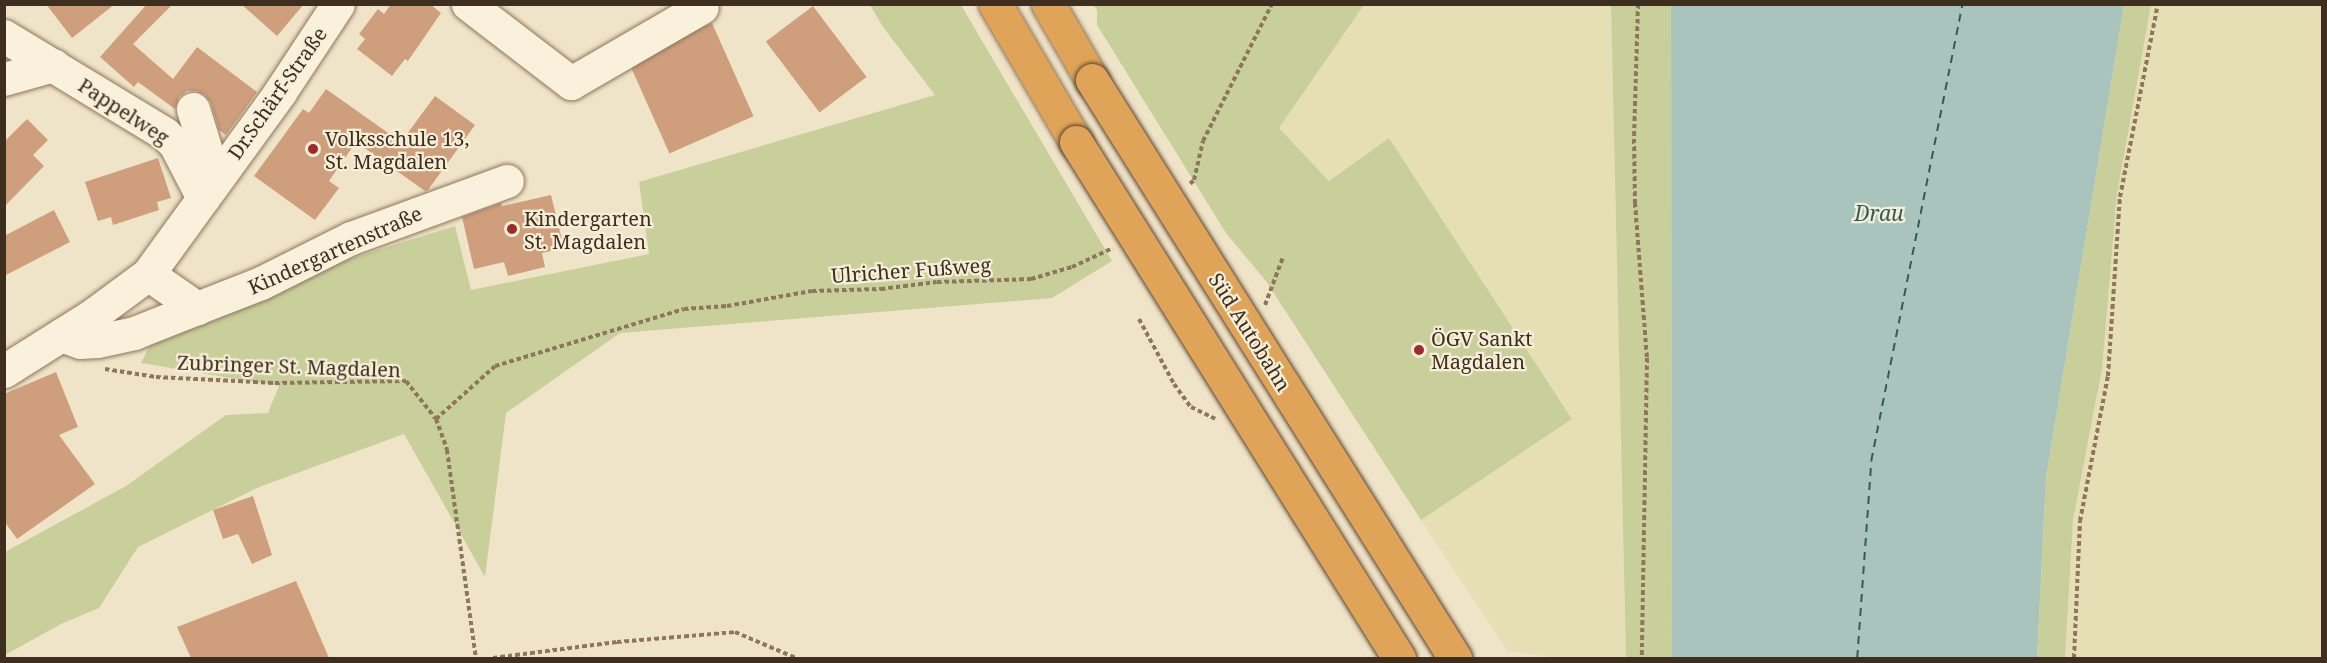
<!DOCTYPE html>
<meta charset="utf-8">
<style>
body{margin:0}
#map{position:relative;width:2327px;height:663px;overflow:hidden;background:#f0e4c8;font-family:"Noto Serif",serif}
div>[style]{position:absolute}
.farmland>*{inset:0;background:#e6deb5}
.green>*{inset:0;background:#c9cf9b}
.water>*{inset:0;background:#a9c4bc}
.ferry>*{height:1.5px;margin-top:-0.75px;transform-origin:0;background:repeating-linear-gradient(90deg,#2f5d5a 0 8px,transparent 0 14px)}
.building>*{inset:0;background:#cf9f7d;transform-origin:0 0}
.path>*{height:4px;margin-top:-2px;transform-origin:0;background:repeating-linear-gradient(90deg,#8d765c 0 4.5px,transparent 0 7.5px)}
.roads{filter:drop-shadow(0 0 2px #8d765c) drop-shadow(0 0 2px #8d765c)}
.minor>*{height:33px;margin:-16.5px;padding:0 16.5px;transform-origin:16.5px;border-radius:16.5px;background:#faf1dc}
.highway>*{height:33px;margin:-16.5px;padding:0 16.5px;transform-origin:16.5px;border-radius:16.5px;background:#e0a458}
.bridges{filter:drop-shadow(0 0 2px #5b4430) drop-shadow(0 0 2px #5b4430)}
.highway-bridge>*{height:33px;margin:-16.5px;padding:0 16.5px;transform-origin:16.5px;border-radius:16.5px;background:#e0a458}
.dots>*{width:16px;height:16px;translate:-50% -50%;box-sizing:border-box;border:3px solid #f7eed8;border-radius:50%}
span{translate:-50% -50%;white-space:nowrap;text-align:center;line-height:1.15;-webkit-text-stroke:4.5px #f7eed8;paint-order:stroke}
.street-label{font-size:20px;color:#3d2e20}
.poi-label{font-size:20px;color:#3d2e20}
.left{translate:0 -50%;text-align:left}
.water-label{font-size:21px;color:#2f5d5a;font-style:italic}
.frame{position:absolute;inset:0;border:6px solid #3d2e20;pointer-events:none}
</style>
<div id="map">
<div class="farmland">
<i style="clip-path:polygon(1364px 5px,1611px 5px,1626px 658px,1559px 658px,1508px 651px,1421px 520px,1572px 418px,1389px 138px,1329px 181px,1279px 128px)"></i>
<i style="clip-path:polygon(2151px 5px,2322px 5px,2322px 658px,2065px 658px,2073px 520px,2102px 369px,2117px 194px)"></i>
</div>
<div class="green">
<i style="clip-path:polygon(870px 5px,961px 5px,1112px 261px,1052px 298px,620px 333px,506px 413px,485px 577px,404px 434px,259px 487px,138px 547px,99px 608px,61px 624px,5px 655px,5px 552px,126px 486px,226px 415px,268px 413px,279px 386px,141px 363px,155px 334px,330px 265px,455px 226px,471px 290px,649px 254px,639px 182px,935px 95px,883px 27px)"></i>
<i style="clip-path:polygon(1093px 5px,1364px 5px,1279px 128px,1329px 181px,1389px 138px,1572px 419px,1421px 520px,1266px 281px,1226px 233px,1097px 25px,1097px 10px)"></i>
<i style="clip-path:polygon(1611px 5px,1671px 5px,1672px 658px,1626px 658px)"></i>
<i style="clip-path:polygon(2124px 5px,2151px 5px,2117px 194px,2102px 369px,2073px 520px,2065px 658px,2037px 658px,2046px 478px)"></i>
</div>
<div class="water">
<i style="clip-path:polygon(1671px 5px,2124px 5px,2046px 478px,2037px 658px,1672px 658px)"></i>
</div>
<div class="ferry">
<i style="left:1857px;top:658px;width:197px;rotate:-85.9deg"></i>
<i style="left:1871px;top:461px;width:466px;rotate:-78.7deg"></i>
</div>
<div class="building">
<i style="clip-path:polygon(46px 4px,115px 4px,72px 38px)"></i>
<i style="clip-path:polygon(147px 4px,173px 4px,133px 44px,173px 79px,197px 47px,257px 92px,226px 135px,219px 130px,211px 103px,205px 95px,197px 91px,187px 91px,179px 97px,175px 109px,138px 82px,134px 87px,100px 57px)"></i>
<i style="clip-path:polygon(241px 4px,304px 4px,277px 36px)"></i>
<i style="clip-path:polygon(391px 4px,430px 4px,441px 13px,408px 61px,405px 59px,392px 76px,357px 49px,365px 39px,359px 34px,378px 9px,384px 14px)"></i>
<i style="left:813px;top:6px;width:89px;height:59px;rotate:53deg"></i>
<i style="left:712px;top:23px;width:102px;height:92px;rotate:66deg"></i>
<i style="clip-path:polygon(326px 89px,401px 142px,435px 96px,475px 125px,428px 190px,425px 191px,356px 142px,329px 181px,339px 188px,315px 220px,254px 176px,303px 109px,309px 113px)"></i>
<i style="clip-path:polygon(27px 119px,48px 140px,33px 155px,44px 166px,4px 207px,4px 142px)"></i>
<i style="clip-path:polygon(158px 158px,171px 198px,157px 202px,159px 210px,113px 225px,111px 217px,98px 221px,85px 182px)"></i>
<i style="clip-path:polygon(551px 195px,564px 248px,542px 253px,545px 267px,508px 276px,504px 262px,474px 269px,462px 217px,501px 203px,502px 206px)"></i>
<i style="clip-path:polygon(54px 210px,70px 242px,4px 276px,4px 236px)"></i>
<i style="clip-path:polygon(56px 372px,78px 427px,59px 435px,95px 484px,17px 539px,4px 521px,4px 394px)"></i>
<i style="clip-path:polygon(253px 496px,272px 555px,252px 564px,238px 534px,223px 539px,213px 510px)"></i>
<i style="clip-path:polygon(296px 581px,329px 658px,191px 658px,177px 627px)"></i>
</div>
<div class="path">
<i style="left:1638px;top:4px;width:135px;rotate:91.7deg"></i>
<i style="left:1634px;top:139px;width:64px;rotate:89.1deg"></i>
<i style="left:1635px;top:203px;width:155px;rotate:85.6deg"></i>
<i style="left:1647px;top:358px;width:300px;rotate:91deg"></i>
<i style="left:1190px;top:184px;width:6px;rotate:-45deg"></i>
<i style="left:1194px;top:180px;width:40px;rotate:-77deg"></i>
<i style="left:1203px;top:141px;width:153px;rotate:-63.3deg"></i>
<i style="left:1265px;top:305px;width:51px;rotate:-69.4deg"></i>
<i style="left:1139px;top:319px;width:74px;rotate:61.7deg"></i>
<i style="left:1174px;top:384px;width:29px;rotate:54deg"></i>
<i style="left:1191px;top:407px;width:28px;rotate:26deg"></i>
<i style="left:105px;top:369px;width:52px;rotate:8.9deg"></i>
<i style="left:156px;top:377px;width:119px;rotate:2.9deg"></i>
<i style="left:275px;top:383px;width:131px;rotate:-0.9deg"></i>
<i style="left:406px;top:381px;width:48px;rotate:51.7deg"></i>
<i style="left:436px;top:419px;width:33px;rotate:70deg"></i>
<i style="left:447px;top:450px;width:210px;rotate:82.1deg"></i>
<i style="left:436px;top:419px;width:79px;rotate:-41.9deg"></i>
<i style="left:495px;top:366px;width:197px;rotate:-16.8deg"></i>
<i style="left:684px;top:309px;width:43px;rotate:-4deg"></i>
<i style="left:727px;top:306px;width:86px;rotate:-10deg"></i>
<i style="left:812px;top:291px;width:69px;rotate:-1.7deg"></i>
<i style="left:881px;top:289px;width:56px;rotate:-7.1deg"></i>
<i style="left:937px;top:282px;width:94px;rotate:-1.8deg"></i>
<i style="left:1031px;top:279px;width:43px;rotate:-16.3deg"></i>
<i style="left:1072px;top:267px;width:45px;rotate:-24.9deg"></i>
<i style="left:493px;top:658px;width:125px;rotate:-7.4deg"></i>
<i style="left:617px;top:642px;width:118px;rotate:-4.8deg"></i>
<i style="left:735px;top:632px;width:66px;rotate:23.1deg"></i>
<i style="left:2074px;top:658px;width:137px;rotate:-87.5deg"></i>
<i style="left:2080px;top:521px;width:148px;rotate:-79.1deg"></i>
<i style="left:2108px;top:376px;width:179px;rotate:-86.2deg"></i>
<i style="left:2120px;top:197px;width:197px;rotate:-78.9deg"></i>
</div>
<div class="roads">
<div class="minor">
<i style="left:468px;top:4px;width:130px;rotate:37.5deg"></i>
<i style="left:571px;top:83px;width:151px;rotate:-30.1deg"></i>
<i style="left:4px;top:36px;width:188px;rotate:31.3deg"></i>
<i style="left:165px;top:134px;width:14px;rotate:45deg"></i>
<i style="left:175px;top:144px;width:61px;rotate:62.6deg"></i>
<i style="left:4px;top:79px;width:51px;rotate:-15.9deg"></i>
<i style="left:193px;top:109px;width:74px;rotate:72.8deg"></i>
<i style="left:148px;top:274px;width:60px;rotate:34.8deg"></i>
<i style="left:197px;top:308px;width:69px;rotate:-21.3deg"></i>
<i style="left:261px;top:283px;width:101px;rotate:-26.6deg"></i>
<i style="left:351px;top:238px;width:166px;rotate:-20.1deg"></i>
<i style="left:61px;top:335px;width:20px;rotate:20deg"></i>
<i style="left:80px;top:342px;width:17px;rotate:-3deg"></i>
<i style="left:97px;top:341px;width:38px;rotate:-12deg"></i>
<i style="left:134px;top:333px;width:68px;rotate:-21.6deg"></i>
<i style="left:4px;top:371px;width:107px;rotate:-32.3deg"></i>
<i style="left:94px;top:314px;width:67px;rotate:-36.5deg"></i>
<i style="left:148px;top:274px;width:225px;rotate:-54deg"></i>
<i style="left:280px;top:92px;width:105px;rotate:-56.6deg"></i>
</div>
<div class="highway">
<i style="left:995px;top:4px;width:160px;rotate:59.6deg"></i>
<i style="left:1048px;top:4px;width:88px;rotate:59.9deg"></i>
</div>
</div>
<div class="bridges">
<div class="highway-bridge">
<i style="left:1092px;top:80px;width:683px;rotate:57.87deg"></i>
<i style="left:1076px;top:142px;width:609px;rotate:57.95deg"></i>
</div>
</div>
<div class="dots">
<i style="left:313px;top:149px;background:#9e2a2b"></i>
<i style="left:512px;top:229px;background:#9e2a2b"></i>
<i style="left:1419px;top:350px;background:#9e2a2b"></i>
</div>
<div class="street-label">
<span style="left:277px;top:93px;rotate:-55deg">Dr.Schärf-Straße</span>
<span style="left:124px;top:111px;rotate:33deg">Pappelweg</span>
<span style="left:335px;top:250px;rotate:-24deg">Kindergartenstraße</span>
<span style="left:911px;top:270px;rotate:-4deg">Ulricher Fußweg</span>
<span style="left:1250px;top:332px;rotate:58deg">Süd Autobahn</span>
<span style="left:289px;top:366px;rotate:2deg">Zubringer St. Magdalen</span>
</div>
<div class="poi-label">
<span class="left" style="left:325px;top:150px">Volksschule 13,<br>St. Magdalen</span>
<span class="left" style="left:524px;top:230px">Kindergarten<br>St. Magdalen</span>
<span class="left" style="left:1431px;top:350px">ÖGV Sankt<br>Magdalen</span>
</div>
<div class="water-label">
<span style="left:1879px;top:213px">Drau</span>
</div>
<div class="frame"></div>
</div>
